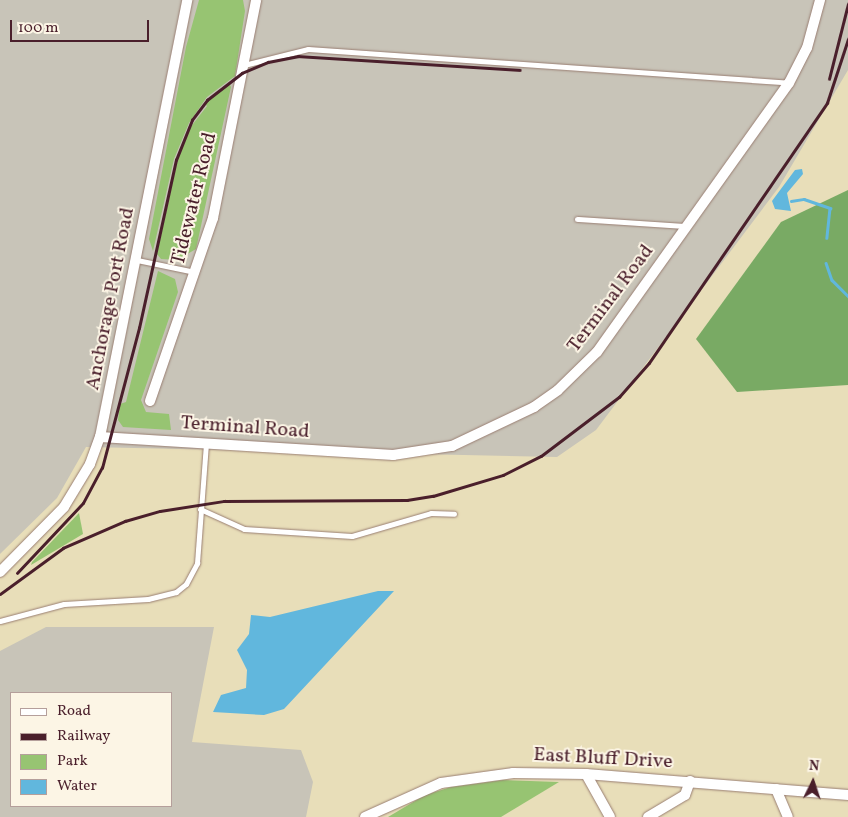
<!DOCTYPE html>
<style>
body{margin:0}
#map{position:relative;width:848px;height:817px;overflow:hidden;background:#e8deb9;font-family:Vollkorn,serif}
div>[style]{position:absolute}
.industrial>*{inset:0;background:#c8c4b8}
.green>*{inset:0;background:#97c472}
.forest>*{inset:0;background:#79aa64}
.water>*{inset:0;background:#61b7dd}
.stream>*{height:2.5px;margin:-1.25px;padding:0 1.25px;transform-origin:1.25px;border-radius:1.25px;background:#61b7dd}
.roads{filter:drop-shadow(0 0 1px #997e72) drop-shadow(0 0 1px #997e72)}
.lane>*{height:5px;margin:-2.5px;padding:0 2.5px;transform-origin:2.5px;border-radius:2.5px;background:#fff}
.street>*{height:10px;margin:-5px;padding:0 5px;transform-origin:5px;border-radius:5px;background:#fff}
.rail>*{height:2.5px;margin:-1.25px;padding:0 1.25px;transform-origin:1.25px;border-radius:1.25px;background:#4a1f2b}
span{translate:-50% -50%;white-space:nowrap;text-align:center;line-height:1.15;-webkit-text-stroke:4px #fcf5e5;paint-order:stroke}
.street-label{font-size:20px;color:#4a1f2b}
.legend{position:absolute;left:10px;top:692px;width:162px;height:115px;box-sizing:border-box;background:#fcf5e5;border:1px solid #b59f9b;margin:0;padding:6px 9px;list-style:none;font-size:15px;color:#4a1f2b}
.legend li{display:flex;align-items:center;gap:10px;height:25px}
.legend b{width:25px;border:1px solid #b59f9b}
.north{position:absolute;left:788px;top:757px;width:50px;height:50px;-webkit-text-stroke:4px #fcf5e5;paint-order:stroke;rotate:4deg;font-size:14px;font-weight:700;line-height:20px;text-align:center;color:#4a1f2b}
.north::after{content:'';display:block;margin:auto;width:18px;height:22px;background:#4a1f2b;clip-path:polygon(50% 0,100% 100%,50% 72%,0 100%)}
.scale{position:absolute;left:10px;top:20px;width:139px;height:22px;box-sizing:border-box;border:2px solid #4a1f2b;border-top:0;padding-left:6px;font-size:15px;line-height:18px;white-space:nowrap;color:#4a1f2b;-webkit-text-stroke:4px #fcf5e5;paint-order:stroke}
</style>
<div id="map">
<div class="industrial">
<i style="clip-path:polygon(0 0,848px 0,848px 70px,779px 187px,596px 430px,557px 457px,86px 447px,57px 498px,0 554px)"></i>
<i style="clip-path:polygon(evenodd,46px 627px,214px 627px,192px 742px,301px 750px,313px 782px,306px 817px,0 817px,0 651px,46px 627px,11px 693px,171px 693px,171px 806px,11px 806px,11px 693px)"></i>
</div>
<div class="green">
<i style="clip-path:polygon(199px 0,243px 0,245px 11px,235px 76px,207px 97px,189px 123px,174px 159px,153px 251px,149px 239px,186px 47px)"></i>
<i style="clip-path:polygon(229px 83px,231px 87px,196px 249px,177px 260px,161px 259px,157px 254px,178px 158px,189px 129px,207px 106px,205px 104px)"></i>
<i style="clip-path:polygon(158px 271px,175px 279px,178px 292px,141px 400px,146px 412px,169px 414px,171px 430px,123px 427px,118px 420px,120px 404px,126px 402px)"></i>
<i style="clip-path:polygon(79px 513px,83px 534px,31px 565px,32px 562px)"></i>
<i style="clip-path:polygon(503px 780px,559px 782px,501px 817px,388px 817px,425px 795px,451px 787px)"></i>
</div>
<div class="forest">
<i style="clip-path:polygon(848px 190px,848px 385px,737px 392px,696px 339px,781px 222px)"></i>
</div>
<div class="water">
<i style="clip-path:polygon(802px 169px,803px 174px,787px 193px,791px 211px,775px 209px,772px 201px,795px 170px)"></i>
<i style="clip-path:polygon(378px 591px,394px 591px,284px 709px,264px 715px,213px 712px,221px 695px,246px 688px,247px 670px,237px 650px,249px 634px,251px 615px,270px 617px)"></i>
</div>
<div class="stream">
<i style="left:791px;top:201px;width:13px;rotate:-9deg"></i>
<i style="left:804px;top:199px;width:28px;rotate:19deg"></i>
<i style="left:830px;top:208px;width:30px;rotate:96deg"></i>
<i style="left:826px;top:263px;width:18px;rotate:71deg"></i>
<i style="left:832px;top:280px;width:23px;rotate:45deg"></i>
</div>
<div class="roads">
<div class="lane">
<i style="left:244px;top:65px;width:66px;rotate:-14deg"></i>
<i style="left:308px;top:49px;width:482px;rotate:4deg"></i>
<i style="left:577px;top:219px;width:109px;rotate:3.7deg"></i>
<i style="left:137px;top:260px;width:59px;rotate:11.7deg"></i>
<i style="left:200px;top:509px;width:48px;rotate:24.4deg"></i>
<i style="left:244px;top:529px;width:108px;rotate:3.7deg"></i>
<i style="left:352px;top:536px;width:82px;rotate:-16.2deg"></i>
<i style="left:431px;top:513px;width:23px;rotate:2deg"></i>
<i style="left:0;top:621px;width:66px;rotate:-14.9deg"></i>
<i style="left:64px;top:604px;width:84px;rotate:-3.4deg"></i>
<i style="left:148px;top:599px;width:29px;rotate:-14deg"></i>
<i style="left:176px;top:592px;width:13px;rotate:-39deg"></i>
<i style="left:186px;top:584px;width:24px;rotate:-62deg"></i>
<i style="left:197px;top:563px;width:120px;rotate:-85.7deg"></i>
</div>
<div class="street">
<i style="left:150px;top:401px;width:194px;rotate:-71deg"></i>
<i style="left:213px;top:218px;width:222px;rotate:-78.8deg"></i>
<i style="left:100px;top:437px;width:294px;rotate:3.5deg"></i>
<i style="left:393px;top:455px;width:60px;rotate:-8.7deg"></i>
<i style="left:452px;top:446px;width:91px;rotate:-25.4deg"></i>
<i style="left:534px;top:407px;width:29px;rotate:-35deg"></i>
<i style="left:558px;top:390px;width:54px;rotate:-44.3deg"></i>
<i style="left:597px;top:352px;width:330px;rotate:-54.5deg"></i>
<i style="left:789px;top:83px;width:39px;rotate:-63deg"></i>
<i style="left:807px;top:48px;width:50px;rotate:-74.8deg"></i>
<i style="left:0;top:572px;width:91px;rotate:-45.4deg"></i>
<i style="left:64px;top:507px;width:50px;rotate:-58.8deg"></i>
<i style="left:90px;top:464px;width:29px;rotate:-70deg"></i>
<i style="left:100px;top:437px;width:446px;rotate:-78.7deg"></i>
<i style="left:586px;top:774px;width:49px;rotate:60.8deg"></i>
<i style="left:776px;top:789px;width:30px;rotate:67deg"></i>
<i style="left:365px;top:817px;width:83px;rotate:-24.1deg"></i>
<i style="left:441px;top:783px;width:73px;rotate:-7.9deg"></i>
<i style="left:513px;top:773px;width:73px;rotate:0.8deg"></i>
<i style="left:586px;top:774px;width:263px;rotate:4.6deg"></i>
<i style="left:648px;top:817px;width:43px;rotate:-30.7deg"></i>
<i style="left:685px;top:795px;width:15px;rotate:-70deg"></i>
</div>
</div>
<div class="rail">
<i style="left:829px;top:79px;width:77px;rotate:-75.8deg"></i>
<i style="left:17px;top:573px;width:96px;rotate:-46.7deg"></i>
<i style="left:83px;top:503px;width:40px;rotate:-62deg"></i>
<i style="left:102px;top:468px;width:145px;rotate:-75.2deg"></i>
<i style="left:139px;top:328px;width:172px;rotate:-77.6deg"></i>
<i style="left:176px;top:160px;width:43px;rotate:-68.2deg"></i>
<i style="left:192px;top:120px;width:25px;rotate:-53deg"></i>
<i style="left:207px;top:100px;width:44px;rotate:-37.6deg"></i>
<i style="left:242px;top:73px;width:28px;rotate:-23deg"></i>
<i style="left:268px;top:62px;width:31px;rotate:-11deg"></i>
<i style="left:298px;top:56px;width:222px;rotate:3.6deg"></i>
<i style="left:0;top:594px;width:78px;rotate:-36.1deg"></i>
<i style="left:63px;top:548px;width:68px;rotate:-23.5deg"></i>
<i style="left:125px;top:521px;width:36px;rotate:-16deg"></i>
<i style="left:160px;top:511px;width:65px;rotate:-8.9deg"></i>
<i style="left:224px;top:501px;width:183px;rotate:-0.3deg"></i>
<i style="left:407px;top:500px;width:26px;rotate:-9deg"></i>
<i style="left:433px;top:496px;width:73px;rotate:-16.7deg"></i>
<i style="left:503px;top:475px;width:42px;rotate:-26.6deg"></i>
<i style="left:541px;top:456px;width:98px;rotate:-37.1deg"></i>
<i style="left:619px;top:397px;width:45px;rotate:-48.6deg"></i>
<i style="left:649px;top:363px;width:315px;rotate:-55.6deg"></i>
<i style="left:827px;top:103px;width:67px;rotate:-71.8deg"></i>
</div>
<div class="street-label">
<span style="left:195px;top:199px;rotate:-76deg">Tidewater Road</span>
<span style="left:111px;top:299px;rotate:-79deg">Anchorage Port Road</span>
<span style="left:611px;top:299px;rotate:-53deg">Terminal Road</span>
<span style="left:245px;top:428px;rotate:4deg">Terminal Road</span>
<span style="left:603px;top:759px;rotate:3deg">East Bluff Drive</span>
</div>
<ul class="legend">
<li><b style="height:6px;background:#fff"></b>Road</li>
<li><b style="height:6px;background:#4a1f2b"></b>Railway</li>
<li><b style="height:14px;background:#97c472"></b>Park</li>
<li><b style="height:14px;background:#61b7dd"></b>Water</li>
</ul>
<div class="north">N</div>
<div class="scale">100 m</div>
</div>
